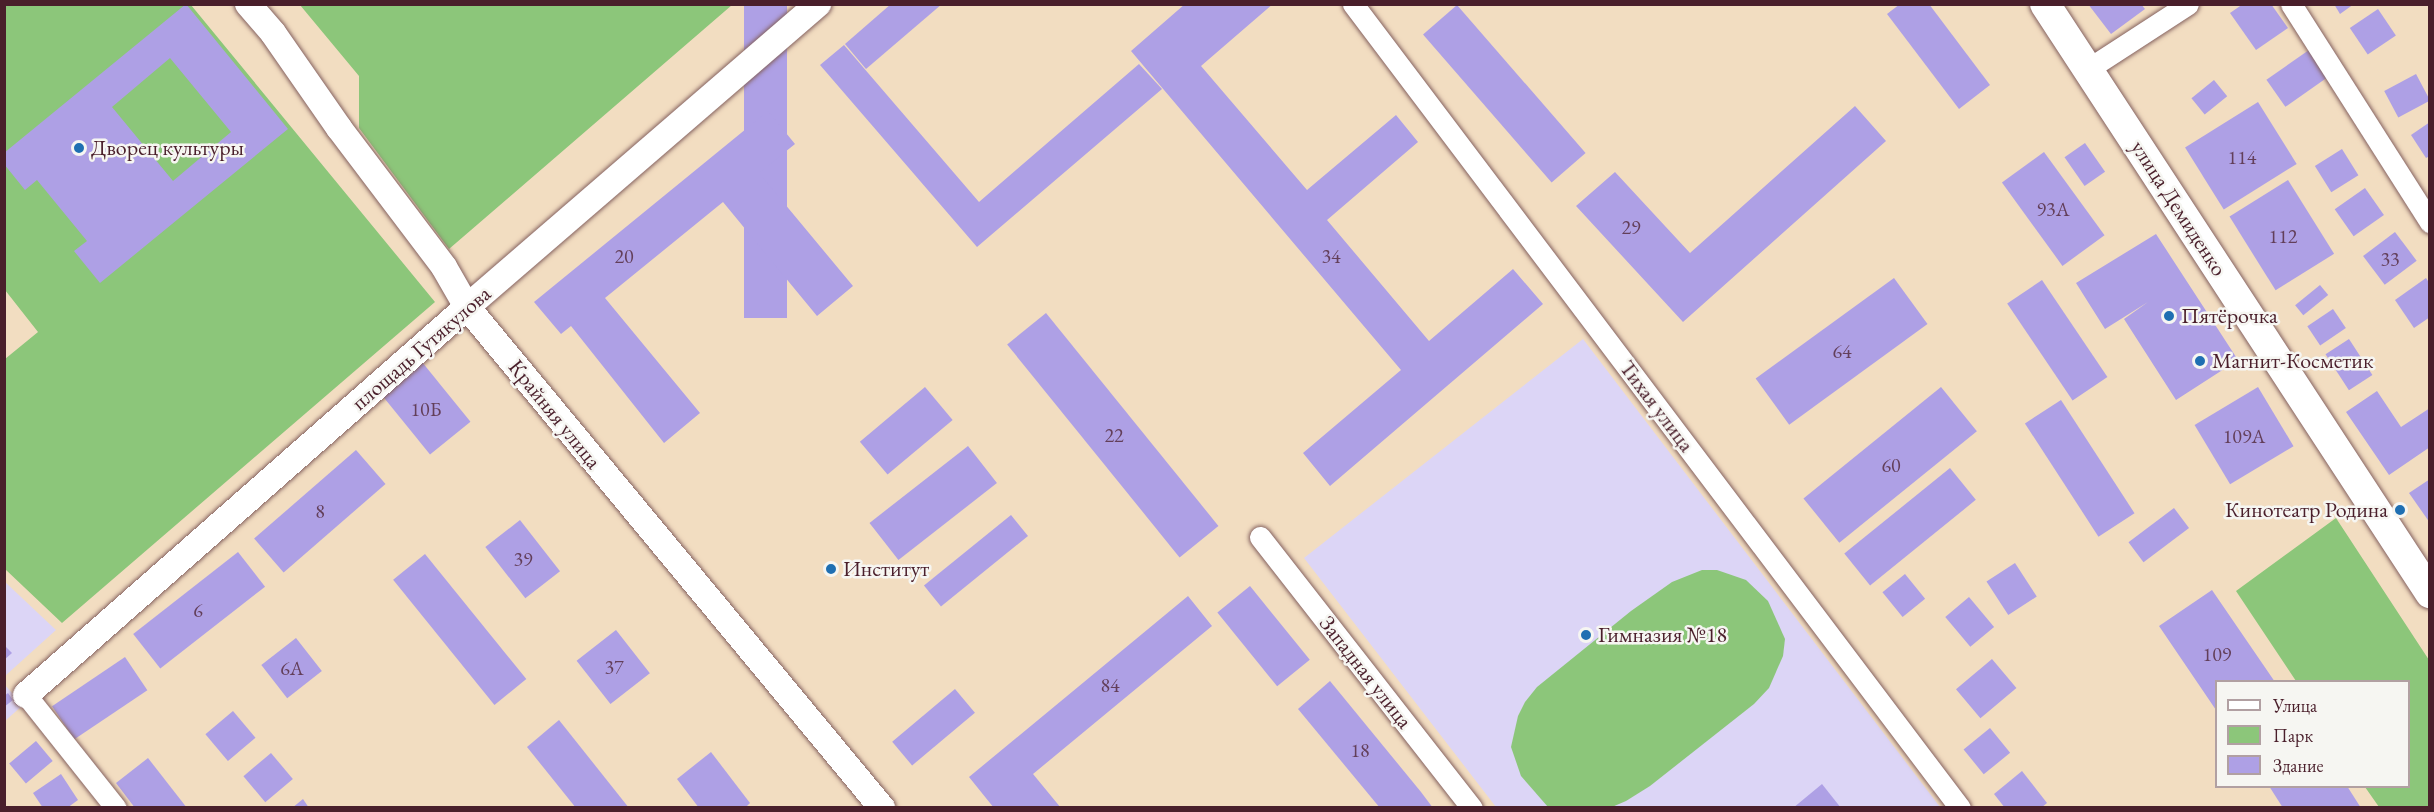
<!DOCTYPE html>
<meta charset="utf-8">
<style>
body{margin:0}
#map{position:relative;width:2434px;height:812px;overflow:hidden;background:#f2ddc1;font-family:"EB Garamond",serif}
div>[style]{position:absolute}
.built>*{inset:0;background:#dcd5f6}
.green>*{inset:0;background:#8cc67a}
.building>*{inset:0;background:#aea0e5;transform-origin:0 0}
.roads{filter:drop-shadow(0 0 2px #856260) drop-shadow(0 0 2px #856260)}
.minor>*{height:21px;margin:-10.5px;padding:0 10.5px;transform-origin:10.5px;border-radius:10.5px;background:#fff}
.tertiary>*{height:26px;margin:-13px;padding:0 13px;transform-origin:13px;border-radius:13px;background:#fff}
.secondary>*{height:30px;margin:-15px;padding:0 15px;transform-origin:15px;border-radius:15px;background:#fff}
.dots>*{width:16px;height:16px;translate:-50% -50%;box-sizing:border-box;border:3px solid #f6f6f2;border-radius:50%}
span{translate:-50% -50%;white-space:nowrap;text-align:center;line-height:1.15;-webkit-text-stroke:5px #f6f6f2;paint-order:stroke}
.number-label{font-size:20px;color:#633f5a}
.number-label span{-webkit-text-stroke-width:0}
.poi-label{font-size:22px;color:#4a1f2b}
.left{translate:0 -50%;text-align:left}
.right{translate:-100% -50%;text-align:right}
.street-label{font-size:22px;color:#4a1f2b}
.frame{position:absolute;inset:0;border:6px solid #4a1f2b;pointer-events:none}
.legend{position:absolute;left:2215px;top:680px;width:195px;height:108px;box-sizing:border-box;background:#f6f6f2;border:2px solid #b1a0a2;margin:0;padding:8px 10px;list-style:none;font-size:18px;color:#4a1f2b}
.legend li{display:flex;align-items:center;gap:12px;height:30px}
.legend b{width:30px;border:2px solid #b1a0a2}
</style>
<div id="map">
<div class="built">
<i style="clip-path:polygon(1583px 339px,1940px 807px,1496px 807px,1304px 558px)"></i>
<i style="clip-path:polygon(4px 581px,56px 630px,5px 676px,4px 676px)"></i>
<i style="clip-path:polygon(4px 684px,23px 705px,5px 721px,4px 721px)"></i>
</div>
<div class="green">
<i style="clip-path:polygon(4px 5px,191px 5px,435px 302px,62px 623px,5px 569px,5px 359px,38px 332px,5px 290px)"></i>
<i style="clip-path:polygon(300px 5px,732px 5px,449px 249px,359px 128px,359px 76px)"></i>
<i style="clip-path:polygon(2336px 518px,2429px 660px,2429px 807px,2379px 807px,2365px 787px,2408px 786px,2408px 682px,2296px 681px,2236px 591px)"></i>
<i style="clip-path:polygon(1702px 570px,1717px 570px,1746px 580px,1768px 601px,1785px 639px,1783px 656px,1769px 688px,1754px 704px,1650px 786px,1626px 801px,1612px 807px,1548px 807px,1521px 776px,1511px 747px,1518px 716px,1525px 702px,1537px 687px,1631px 611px,1672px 582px)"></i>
</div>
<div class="building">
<i style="clip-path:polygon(evenodd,186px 4px,288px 129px,100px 283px,74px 251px,87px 241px,37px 180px,25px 190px,4px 164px,4px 153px,186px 4px,170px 58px,231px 132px,173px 181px,112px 107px,170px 58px)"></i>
<i style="left:744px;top:4px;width:43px;height:314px"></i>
<i style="clip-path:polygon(891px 4px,942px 4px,866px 69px,845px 44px)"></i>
<i style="clip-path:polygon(1185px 4px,1273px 4px,1201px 66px,1307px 190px,1396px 115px,1418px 142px,1327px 220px,1429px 341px,1513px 269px,1543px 304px,1330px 486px,1303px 453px,1401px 370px,1131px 51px)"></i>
<i style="clip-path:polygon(1900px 4px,1929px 4px,1990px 85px,1959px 109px,1887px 14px)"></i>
<i style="clip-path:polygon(2088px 4px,2141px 4px,2145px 9px,2111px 34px)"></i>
<i style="clip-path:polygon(2243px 4px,2271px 4px,2288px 28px,2256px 50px,2230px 13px)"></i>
<i style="clip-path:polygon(2334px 4px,2354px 4px,2340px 14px)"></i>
<i style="left:1457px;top:5px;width:196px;height:45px;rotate:49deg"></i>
<i style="left:2378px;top:9px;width:32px;height:34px;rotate:56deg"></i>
<i style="clip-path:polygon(844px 45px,979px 202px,1139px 64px,1162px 89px,977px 247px,820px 65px)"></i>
<i style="left:2309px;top:50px;width:33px;height:52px;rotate:55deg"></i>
<i style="left:2416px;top:74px;width:30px;height:36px;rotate:62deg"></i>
<i style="left:2214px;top:80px;width:21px;height:29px;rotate:51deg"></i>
<i style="left:2258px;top:102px;width:73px;height:86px;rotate:58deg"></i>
<i style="clip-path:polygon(1855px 106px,1886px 141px,1683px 322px,1576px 206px,1615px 172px,1690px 253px)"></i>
<i style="clip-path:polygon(768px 111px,795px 144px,759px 173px,853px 286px,817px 316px,723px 202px,605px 298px,700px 413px,664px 443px,571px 326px,561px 334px,534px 302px)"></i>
<i style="clip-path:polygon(2430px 122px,2430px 156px,2426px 158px,2411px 135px)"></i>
<i style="left:2085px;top:143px;width:35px;height:25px;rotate:55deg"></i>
<i style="left:2342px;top:149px;width:31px;height:32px;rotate:58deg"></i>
<i style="left:2044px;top:152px;width:103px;height:52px;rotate:54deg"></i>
<i style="left:2288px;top:180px;width:87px;height:69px;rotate:58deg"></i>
<i style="left:2365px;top:188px;width:33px;height:37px;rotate:55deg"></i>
<i style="left:2395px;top:232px;width:36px;height:40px;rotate:53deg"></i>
<i style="clip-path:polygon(2156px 234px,2238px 360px,2176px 400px,2124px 319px,2148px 302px,2105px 329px,2076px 283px)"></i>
<i style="left:1894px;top:278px;width:57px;height:171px;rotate:54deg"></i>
<i style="clip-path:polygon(2426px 278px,2430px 284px,2430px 317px,2414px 328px,2395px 300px)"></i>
<i style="left:2042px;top:280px;width:117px;height:42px;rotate:56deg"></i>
<i style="left:2320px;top:285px;width:13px;height:32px;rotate:51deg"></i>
<i style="left:2333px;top:309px;width:23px;height:31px;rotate:56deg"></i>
<i style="left:1046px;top:313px;width:274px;height:50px;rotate:51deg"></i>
<i style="left:2349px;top:339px;width:43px;height:28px;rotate:57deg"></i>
<i style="left:422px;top:362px;width:77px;height:52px;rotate:51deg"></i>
<i style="left:925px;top:387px;width:43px;height:85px;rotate:50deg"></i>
<i style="left:1941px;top:387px;width:57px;height:177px;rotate:51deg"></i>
<i style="left:2258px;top:387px;width:69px;height:74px;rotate:59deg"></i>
<i style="clip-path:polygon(2377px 391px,2401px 427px,2430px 408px,2430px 447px,2389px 475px,2346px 412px)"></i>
<i style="left:2061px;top:400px;width:135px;height:43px;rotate:57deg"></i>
<i style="left:968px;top:446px;width:47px;height:125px;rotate:52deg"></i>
<i style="left:356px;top:450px;width:45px;height:135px;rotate:49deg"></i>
<i style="left:1950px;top:468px;width:41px;height:136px;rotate:51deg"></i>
<i style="clip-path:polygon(2430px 479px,2430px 523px,2409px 493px)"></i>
<i style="left:2174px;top:508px;width:25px;height:57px;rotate:53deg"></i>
<i style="left:1011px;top:515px;width:27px;height:112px;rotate:51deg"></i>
<i style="left:520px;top:520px;width:65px;height:44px;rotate:52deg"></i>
<i style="left:238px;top:552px;width:44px;height:133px;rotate:52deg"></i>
<i style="left:425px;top:554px;width:161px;height:41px;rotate:51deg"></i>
<i style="left:2015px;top:563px;width:40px;height:34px;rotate:57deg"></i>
<i style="left:1905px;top:574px;width:32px;height:29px;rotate:51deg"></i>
<i style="left:1250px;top:586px;width:95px;height:42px;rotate:51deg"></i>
<i style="clip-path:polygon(2212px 590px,2275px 682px,2216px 682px,2216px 710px,2159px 626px)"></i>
<i style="clip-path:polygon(1188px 596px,1212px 626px,1033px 774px,1061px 808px,994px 808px,969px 777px)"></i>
<i style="left:1969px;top:597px;width:39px;height:31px;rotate:50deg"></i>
<i style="left:616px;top:630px;width:55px;height:50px;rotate:52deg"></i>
<i style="left:296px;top:638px;width:42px;height:44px;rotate:52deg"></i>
<i style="clip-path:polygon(4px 645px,12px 653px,4px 660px)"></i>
<i style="left:125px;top:657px;width:40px;height:88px;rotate:56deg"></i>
<i style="left:1992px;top:659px;width:38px;height:47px;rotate:50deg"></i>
<i style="clip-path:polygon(1330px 681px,1421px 792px,1433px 808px,1380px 808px,1298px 709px)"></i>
<i style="left:955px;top:689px;width:31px;height:82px;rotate:50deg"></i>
<i style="clip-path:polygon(8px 693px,13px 700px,4px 707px,4px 696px)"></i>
<i style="left:233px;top:711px;width:35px;height:36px;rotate:50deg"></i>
<i style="clip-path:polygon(559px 720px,629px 808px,576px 808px,527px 747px)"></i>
<i style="left:1990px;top:728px;width:32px;height:34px;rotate:51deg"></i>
<i style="left:36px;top:741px;width:26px;height:35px;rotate:50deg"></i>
<i style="clip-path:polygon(711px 752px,750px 803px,745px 808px,699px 808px,677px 779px)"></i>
<i style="left:271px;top:753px;width:34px;height:36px;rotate:50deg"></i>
<i style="clip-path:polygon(148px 758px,187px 808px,135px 808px,116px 783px)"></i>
<i style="clip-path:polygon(2022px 771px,2047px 803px,2041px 808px,2005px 808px,1994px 794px)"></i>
<i style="clip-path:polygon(61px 774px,78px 800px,67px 808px,43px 808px,33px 793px)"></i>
<i style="clip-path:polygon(1822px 784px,1841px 808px,1793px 808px)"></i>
<i style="clip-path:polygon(2269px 786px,2347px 786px,2361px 808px,2283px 808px)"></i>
<i style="clip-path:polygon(303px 799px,309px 808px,292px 808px)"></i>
</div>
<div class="roads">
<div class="minor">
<i style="left:1353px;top:4px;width:1007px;rotate:52.95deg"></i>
<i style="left:2291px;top:4px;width:259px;rotate:57.5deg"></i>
<i style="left:2088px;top:69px;width:119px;rotate:-33deg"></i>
<i style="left:1260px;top:537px;width:344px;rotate:52deg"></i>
<i style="left:26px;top:695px;width:144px;rotate:51.5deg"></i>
</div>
<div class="tertiary">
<i style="left:248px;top:4px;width:38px;rotate:49deg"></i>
<i style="left:273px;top:33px;width:116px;rotate:55.2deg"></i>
<i style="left:339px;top:128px;width:174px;rotate:52.9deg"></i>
<i style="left:444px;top:267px;width:46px;rotate:60.1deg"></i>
<i style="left:467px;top:307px;width:651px;rotate:50.36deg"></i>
<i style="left:26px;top:695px;width:587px;rotate:-41.34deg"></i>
<i style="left:467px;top:307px;width:464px;rotate:-40.8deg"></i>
</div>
<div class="secondary">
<i style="left:2045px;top:4px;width:704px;rotate:56.83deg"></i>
</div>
</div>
<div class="dots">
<i style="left:79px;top:148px;background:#1f6fb2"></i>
<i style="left:2169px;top:316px;background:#1f6fb2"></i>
<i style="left:2200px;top:361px;background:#1f6fb2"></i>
<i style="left:2400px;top:510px;background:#1f6fb2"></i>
<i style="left:831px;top:569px;background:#1f6fb2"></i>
<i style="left:1586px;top:635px;background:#1f6fb2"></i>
</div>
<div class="number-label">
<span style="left:2242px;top:157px">114</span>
<span style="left:2053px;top:209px">93А</span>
<span style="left:1631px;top:227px">29</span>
<span style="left:2283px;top:236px">112</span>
<span style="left:624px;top:256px">20</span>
<span style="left:1331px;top:256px">34</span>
<span style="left:2390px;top:259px">33</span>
<span style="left:1842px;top:351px">64</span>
<span style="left:426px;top:409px">10Б</span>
<span style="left:1114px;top:435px">22</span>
<span style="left:2244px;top:436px">109А</span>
<span style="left:1891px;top:465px">60</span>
<span style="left:320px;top:511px">8</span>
<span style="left:523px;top:559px">39</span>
<span style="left:198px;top:610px">6</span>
<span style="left:2217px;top:654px">109</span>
<span style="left:614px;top:667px">37</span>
<span style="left:292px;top:668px">6А</span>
<span style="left:1110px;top:685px">84</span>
<span style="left:1360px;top:750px">18</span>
</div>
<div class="poi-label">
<span class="left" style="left:91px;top:148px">Дворец культуры</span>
<span class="left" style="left:2181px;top:316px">Пятёрочка</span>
<span class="left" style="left:2212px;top:361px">Магнит-Косметик</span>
<span class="right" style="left:2388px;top:510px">Кинотеатр Родина</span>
<span class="left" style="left:843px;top:569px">Институт</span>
<span class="left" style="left:1598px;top:635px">Гимназия №18</span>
</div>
<div class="street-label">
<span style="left:2179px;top:208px;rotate:57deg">улица Демиденко</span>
<span style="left:421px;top:348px;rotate:-41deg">площадь Гутякулова</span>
<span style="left:1657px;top:406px;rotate:53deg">Тихая улица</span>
<span style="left:555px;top:414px;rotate:51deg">Крайняя улица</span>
<span style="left:1366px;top:672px;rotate:52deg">Западная улица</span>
</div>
<div class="frame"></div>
<ul class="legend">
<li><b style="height:8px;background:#fff"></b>Улица</li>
<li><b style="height:16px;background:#8cc67a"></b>Парк</li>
<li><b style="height:16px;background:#aea0e5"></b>Здание</li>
</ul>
</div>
